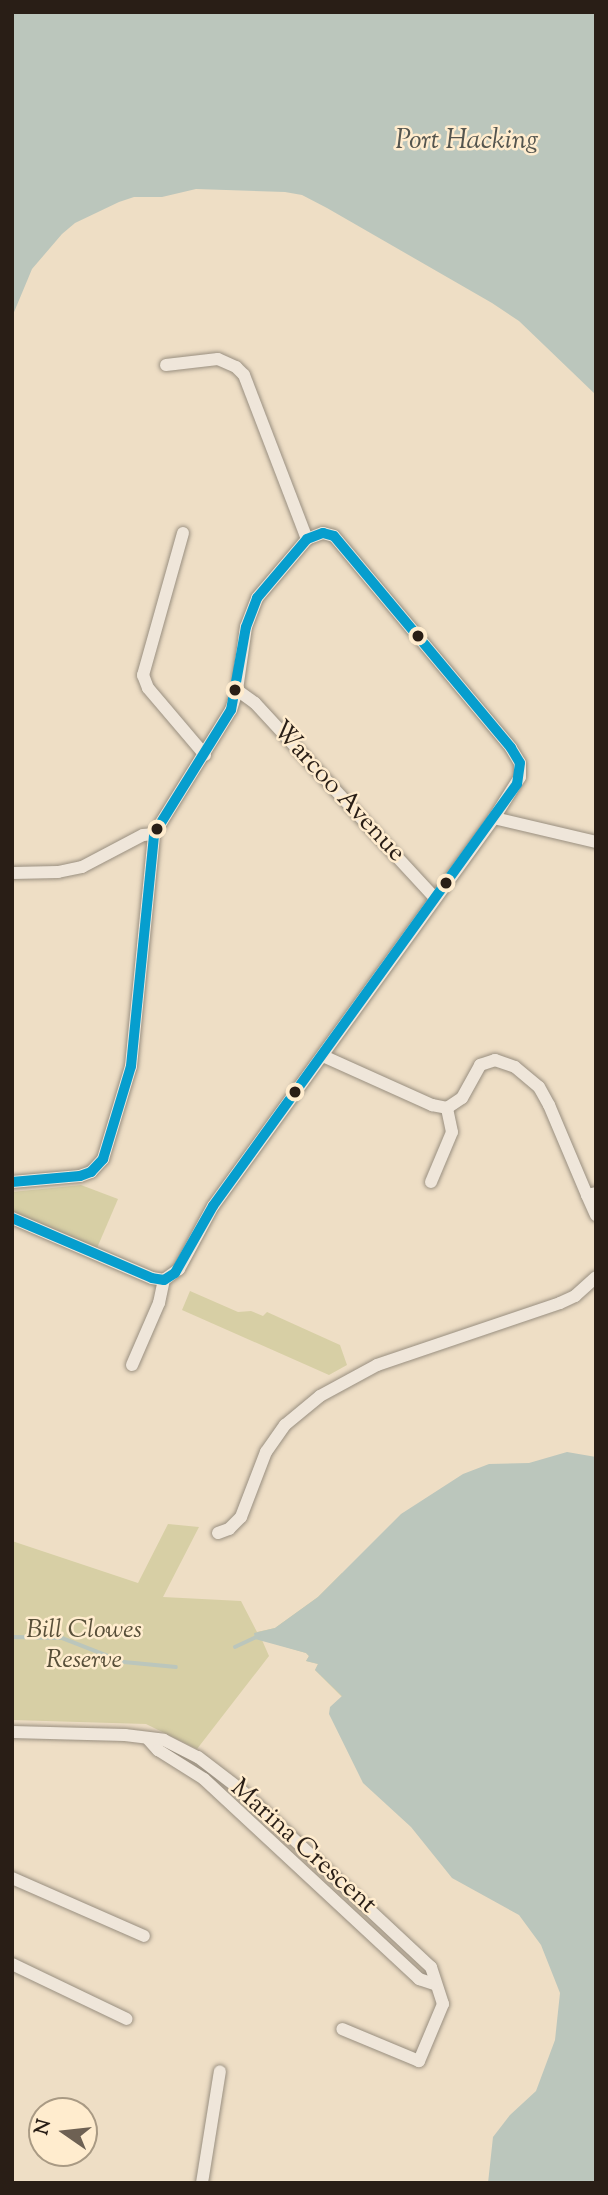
<!DOCTYPE html>
<style>
body{margin:0}
#map{position:relative;width:608px;height:2195px;overflow:hidden;background:#eedec5;font-family:"Sorts Mill Goudy",serif}
div>[style]{position:absolute}
.green>*{inset:0;background:#d7cfa5}
.water>*{inset:0;background:#bbc6bc}
.stream>*{height:3.5px;margin:-1.75px;padding:0 1.75px;transform-origin:1.75px;border-radius:1.75px;background:#bbc6bc}
.roads{filter:drop-shadow(0 0 2px #998f80) drop-shadow(0 0 2px #998f80)}
.minor>*{height:12px;margin:-6px;padding:0 6px;transform-origin:6px;border-radius:6px;background:#efe6da}
.bus-1>*{height:10px;margin:-5px;padding:0 5px;transform-origin:5px;border-radius:5px;background:#069ece}
.dots>*{width:19px;height:19px;translate:-50% -50%;box-sizing:border-box;border:4px solid #ffecce;border-radius:50%}
span{translate:-50% -50%;white-space:nowrap;text-align:center;line-height:1.15;-webkit-text-stroke:5px #ffecce;paint-order:stroke}
.street-label{font-size:26px;color:#291e16}
.park-label{font-size:26px;color:#584f39;font-style:italic}
.water-label{font-size:28px;color:#54554f;font-style:italic}
.frame{position:absolute;inset:0;border:14px solid #291e16;pointer-events:none}
.north{position:absolute;left:28px;top:2097px;width:70px;height:70px;box-sizing:border-box;background:#ffecce;border:2px solid #a99a84;border-radius:50%;rotate:284deg;font-size:19px;font-weight:700;line-height:28px;text-align:center;color:#291e16}
.north::after{content:'';display:block;margin:auto;width:24px;height:32px;background:#6e6153;clip-path:polygon(50% 0,100% 100%,50% 72%,0 100%)}
</style>
<div id="map">
<div class="green">
<i style="clip-path:polygon(81px 1185px,118px 1199px,97px 1248px,12px 1211px,12px 1192px)"></i>
<i style="clip-path:polygon(190px 1291px,238px 1312px,251px 1311px,263px 1316px,267px 1312px,340px 1345px,347px 1365px,329px 1375px,182px 1310px)"></i>
<i style="clip-path:polygon(168px 1524px,199px 1527px,163px 1597px,241px 1601px,257px 1632px,275px 1628px,318px 1597px,342px 1573px,342px 1697px,315px 1670px,318px 1664px,306px 1661px,309px 1656px,306px 1653px,262px 1640px,269px 1656px,197px 1749px,146px 1724px,12px 1720px,12px 1541px,138px 1583px)"></i>
</div>
<div class="water">
<i style="clip-path:polygon(12px 12px,596px 12px,596px 395px,519px 321px,492px 303px,327px 208px,302px 195px,285px 192px,196px 189px,162px 197px,134px 197px,119px 202px,75px 223px,62px 234px,32px 269px,12px 317px)"></i>
<i style="clip-path:polygon(567px 1452px,596px 1457px,596px 2183px,488px 2183px,493px 2137px,510px 2115px,536px 2091px,555px 2040px,560px 1993px,541px 1945px,519px 1915px,452px 1878px,411px 1827px,363px 1783px,329px 1714px,330px 1707px,342px 1696px,315px 1670px,318px 1664px,306px 1661px,309px 1656px,306px 1653px,255px 1639px,254px 1633px,275px 1628px,318px 1597px,401px 1514px,463px 1474px,489px 1464px,529px 1463px)"></i>
</div>
<div class="stream">
<i style="left:12px;top:1637px;width:50px;rotate:1.1deg"></i>
<i style="left:62px;top:1638px;width:66px;rotate:21.2deg"></i>
<i style="left:124px;top:1662px;width:52px;rotate:5.5deg"></i>
<i style="left:235px;top:1647px;width:26px;rotate:-25deg"></i>
</div>
<div class="roads">
<div class="minor">
<i style="left:166px;top:365px;width:52px;rotate:-6.6deg"></i>
<i style="left:218px;top:359px;width:20px;rotate:24deg"></i>
<i style="left:236px;top:367px;width:11px;rotate:45deg"></i>
<i style="left:244px;top:375px;width:176px;rotate:69deg"></i>
<i style="left:183px;top:533px;width:148px;rotate:105.7deg"></i>
<i style="left:143px;top:675px;width:14px;rotate:69deg"></i>
<i style="left:148px;top:688px;width:88px;rotate:49.6deg"></i>
<i style="left:237px;top:690px;width:22px;rotate:36deg"></i>
<i style="left:255px;top:703px;width:265px;rotate:47.3deg"></i>
<i style="left:494px;top:818px;width:105px;rotate:13.2deg"></i>
<i style="left:12px;top:873px;width:46px;rotate:-1.2deg"></i>
<i style="left:58px;top:872px;width:25px;rotate:-12deg"></i>
<i style="left:82px;top:867px;width:69px;rotate:-27.7deg"></i>
<i style="left:143px;top:835px;width:11px;rotate:-5deg"></i>
<i style="left:323px;top:1056px;width:120px;rotate:24.2deg"></i>
<i style="left:432px;top:1105px;width:15px;rotate:11deg"></i>
<i style="left:447px;top:1108px;width:18px;rotate:-34deg"></i>
<i style="left:462px;top:1098px;width:38px;rotate:-61deg"></i>
<i style="left:480px;top:1065px;width:16px;rotate:-18deg"></i>
<i style="left:495px;top:1060px;width:21px;rotate:19deg"></i>
<i style="left:515px;top:1067px;width:31px;rotate:40deg"></i>
<i style="left:539px;top:1087px;width:21px;rotate:61deg"></i>
<i style="left:549px;top:1105px;width:98px;rotate:67.1deg"></i>
<i style="left:587px;top:1195px;width:9px;rotate:-13deg"></i>
<i style="left:12px;top:1182px;width:68px;rotate:-5deg"></i>
<i style="left:80px;top:1176px;width:12px;rotate:-20deg"></i>
<i style="left:91px;top:1172px;width:18px;rotate:-47deg"></i>
<i style="left:103px;top:1159px;width:97px;rotate:-73.2deg"></i>
<i style="left:131px;top:1066px;width:233px;rotate:-84.3deg"></i>
<i style="left:154px;top:834px;width:146px;rotate:-58.2deg"></i>
<i style="left:231px;top:710px;width:21px;rotate:-73deg"></i>
<i style="left:237px;top:690px;width:64px;rotate:-81.9deg"></i>
<i style="left:246px;top:627px;width:31px;rotate:-69deg"></i>
<i style="left:257px;top:598px;width:77px;rotate:-49.7deg"></i>
<i style="left:307px;top:539px;width:17px;rotate:-21deg"></i>
<i style="left:323px;top:533px;width:11px;rotate:15deg"></i>
<i style="left:334px;top:536px;width:276px;rotate:50.1deg"></i>
<i style="left:511px;top:748px;width:17px;rotate:59deg"></i>
<i style="left:520px;top:763px;width:14px;rotate:90deg"></i>
<i style="left:520px;top:777px;width:49px;rotate:122.4deg"></i>
<i style="left:494px;top:818px;width:479px;rotate:125.9deg"></i>
<i style="left:213px;top:1206px;width:72px;rotate:118.4deg"></i>
<i style="left:179px;top:1269px;width:19px;rotate:144deg"></i>
<i style="left:431px;top:1182px;width:54px;rotate:-67.2deg"></i>
<i style="left:452px;top:1132px;width:25px;rotate:-102deg"></i>
<i style="left:587px;top:1195px;width:22px;rotate:66deg"></i>
<i style="left:12px;top:1218px;width:152px;rotate:23.2deg"></i>
<i style="left:152px;top:1278px;width:12px;rotate:9deg"></i>
<i style="left:132px;top:1365px;width:68px;rotate:-66.5deg"></i>
<i style="left:159px;top:1303px;width:24px;rotate:-78deg"></i>
<i style="left:218px;top:1533px;width:12px;rotate:-20deg"></i>
<i style="left:229px;top:1529px;width:17px;rotate:-45deg"></i>
<i style="left:241px;top:1517px;width:70px;rotate:-69deg"></i>
<i style="left:266px;top:1452px;width:33px;rotate:-55deg"></i>
<i style="left:285px;top:1425px;width:45px;rotate:-39.6deg"></i>
<i style="left:320px;top:1396px;width:65px;rotate:-28.5deg"></i>
<i style="left:377px;top:1365px;width:193px;rotate:-18.7deg"></i>
<i style="left:560px;top:1303px;width:17px;rotate:-25deg"></i>
<i style="left:575px;top:1296px;width:28px;rotate:-42deg"></i>
<i style="left:12px;top:1732px;width:113px;rotate:1.5deg"></i>
<i style="left:125px;top:1735px;width:39px;rotate:7deg"></i>
<i style="left:164px;top:1740px;width:38px;rotate:27deg"></i>
<i style="left:198px;top:1757px;width:54px;rotate:37.5deg"></i>
<i style="left:241px;top:1790px;width:260px;rotate:43deg"></i>
<i style="left:431px;top:1967px;width:39px;rotate:72deg"></i>
<i style="left:443px;top:2004px;width:62px;rotate:112.8deg"></i>
<i style="left:419px;top:2061px;width:83px;rotate:-157.4deg"></i>
<i style="left:148px;top:1739px;width:15px;rotate:48deg"></i>
<i style="left:158px;top:1750px;width:54px;rotate:32.2deg"></i>
<i style="left:204px;top:1779px;width:294px;rotate:42.9deg"></i>
<i style="left:419px;top:1979px;width:16px;rotate:18deg"></i>
<i style="left:12px;top:1878px;width:144px;rotate:23.7deg"></i>
<i style="left:12px;top:1964px;width:127px;rotate:25.6deg"></i>
<i style="left:202px;top:2183px;width:113px;rotate:-80.9deg"></i>
</div>
</div>
<div class="bus-1">
<i style="left:12px;top:1182px;width:68px;rotate:-5deg"></i>
<i style="left:80px;top:1176px;width:12px;rotate:-20deg"></i>
<i style="left:91px;top:1172px;width:18px;rotate:-47deg"></i>
<i style="left:103px;top:1159px;width:97px;rotate:-73.2deg"></i>
<i style="left:131px;top:1066px;width:233px;rotate:-84.3deg"></i>
<i style="left:154px;top:834px;width:146px;rotate:-58.2deg"></i>
<i style="left:231px;top:710px;width:84px;rotate:-79.8deg"></i>
<i style="left:246px;top:627px;width:31px;rotate:-69deg"></i>
<i style="left:257px;top:598px;width:77px;rotate:-49.7deg"></i>
<i style="left:307px;top:539px;width:17px;rotate:-21deg"></i>
<i style="left:323px;top:533px;width:11px;rotate:15deg"></i>
<i style="left:334px;top:536px;width:276px;rotate:50.1deg"></i>
<i style="left:511px;top:748px;width:17px;rotate:59deg"></i>
<i style="left:520px;top:763px;width:21px;rotate:98deg"></i>
<i style="left:517px;top:784px;width:520px;rotate:125.77deg"></i>
<i style="left:213px;top:1206px;width:77px;rotate:119.6deg"></i>
<i style="left:175px;top:1273px;width:13px;rotate:148deg"></i>
<i style="left:164px;top:1280px;width:12px;rotate:-171deg"></i>
<i style="left:152px;top:1278px;width:152px;rotate:-156.8deg"></i>
</div>
<div class="dots">
<i style="left:418px;top:636px;background:#291e16"></i>
<i style="left:235px;top:690px;background:#291e16"></i>
<i style="left:157px;top:829px;background:#291e16"></i>
<i style="left:446px;top:883px;background:#291e16"></i>
<i style="left:295px;top:1092px;background:#291e16"></i>
</div>
<div class="street-label">
<span style="left:338px;top:792px;rotate:47deg">Warcoo Avenue</span>
<span style="left:303px;top:1847px;rotate:42deg">Marina Crescent</span>
</div>
<div class="park-label">
<span style="left:84px;top:1646px">Bill Clowes<br>Reserve</span>
</div>
<div class="water-label">
<span style="left:467px;top:141px">Port Hacking</span>
</div>
<div class="frame"></div>
<div class="north">N</div>
</div>
